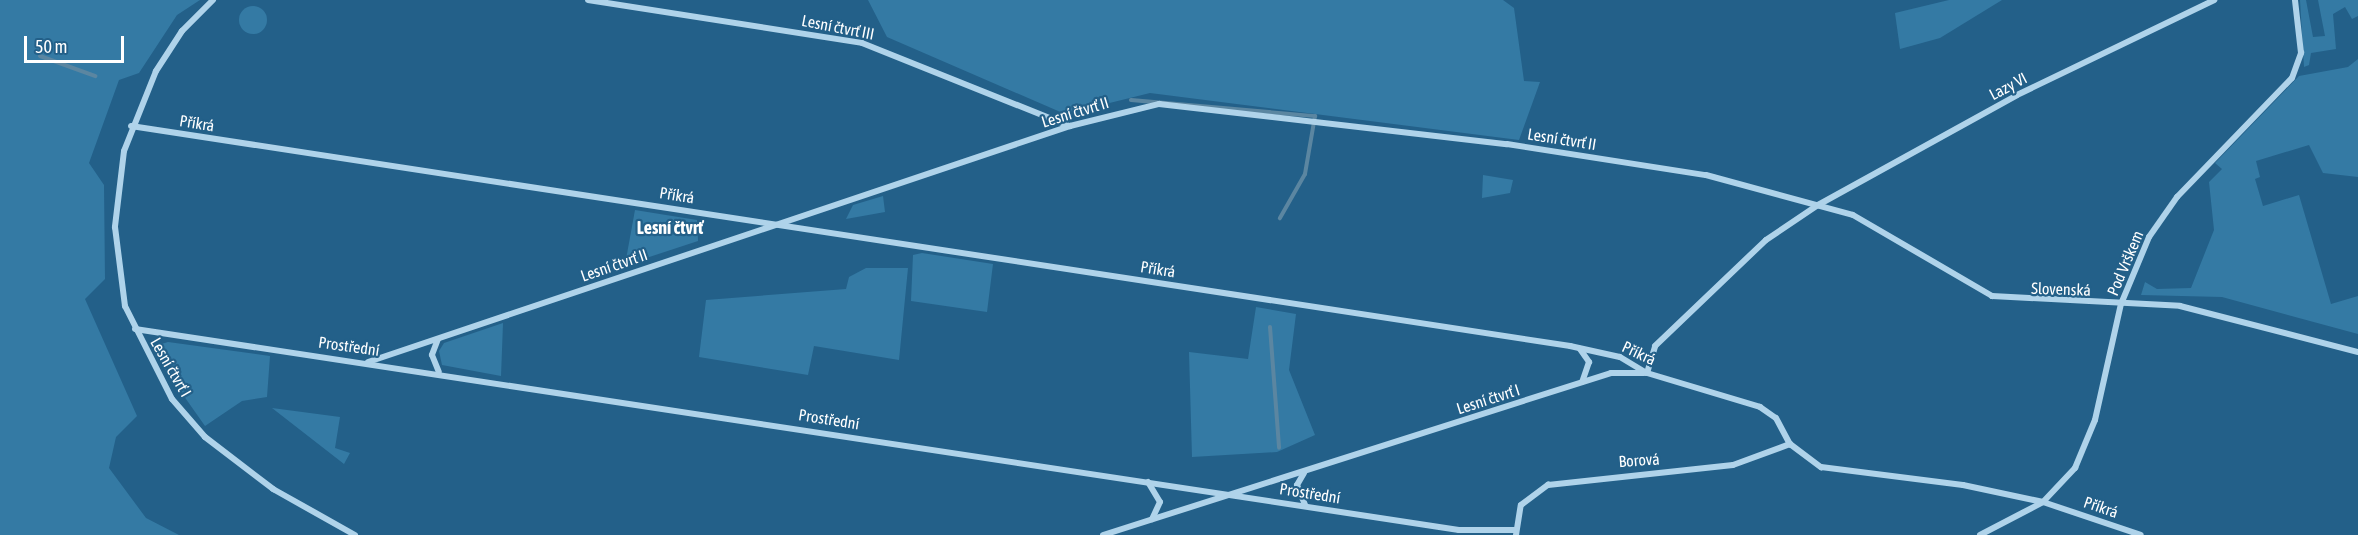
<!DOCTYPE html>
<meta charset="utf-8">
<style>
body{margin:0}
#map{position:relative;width:2358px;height:535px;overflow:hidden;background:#236089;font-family:"Asap Condensed",sans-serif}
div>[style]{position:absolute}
.green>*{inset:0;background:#347aa4}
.round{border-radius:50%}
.stream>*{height:4px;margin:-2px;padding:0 2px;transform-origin:2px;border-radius:2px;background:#5b86a1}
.street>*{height:6px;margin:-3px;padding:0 3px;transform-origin:3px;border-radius:3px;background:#afd3ea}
span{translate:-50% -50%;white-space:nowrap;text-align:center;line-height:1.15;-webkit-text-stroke:4.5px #236089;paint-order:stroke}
.street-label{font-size:16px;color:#fff}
.neighbourhood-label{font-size:18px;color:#fff;font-weight:700}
.scale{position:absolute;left:24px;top:36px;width:100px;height:27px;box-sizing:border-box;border:3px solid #fff;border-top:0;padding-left:8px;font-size:18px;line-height:21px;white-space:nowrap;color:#fff;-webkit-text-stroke:4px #236089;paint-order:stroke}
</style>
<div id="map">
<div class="green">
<i style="clip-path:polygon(0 0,200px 0,177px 15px,139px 73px,119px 80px,89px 163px,104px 185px,105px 279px,85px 299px,137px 416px,116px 437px,109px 468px,146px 518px,179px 535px,0 535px)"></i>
<i style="clip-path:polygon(868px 0,1503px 0,1514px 8px,1524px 81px,1540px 82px,1519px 140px,1150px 93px,1065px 114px,887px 37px)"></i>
<i style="clip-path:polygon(1949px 0,2002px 0,1940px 38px,1900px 49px,1895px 13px)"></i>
<i style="clip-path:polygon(2300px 0,2306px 0,2313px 37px,2325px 36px,2318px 0,2358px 0,2358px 16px,2352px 19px,2345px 7px,2333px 14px,2336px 49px,2311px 53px,2309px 65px,2304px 67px)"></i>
<i class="round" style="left:239px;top:6px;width:28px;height:28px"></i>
<i style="clip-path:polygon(2358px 59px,2358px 177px,2323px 173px,2309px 145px,2256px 161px,2260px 177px,2255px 179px,2263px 206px,2299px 195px,2331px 304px,2358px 296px,2358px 334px,2222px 297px,2141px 295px,2145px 282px,2157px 289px,2191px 288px,2214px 230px,2209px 182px,2222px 169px,2215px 163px,2299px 76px,2348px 67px)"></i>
<i style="clip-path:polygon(1483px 175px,1513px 180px,1510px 193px,1482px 198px)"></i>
<i style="clip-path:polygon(883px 196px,885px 212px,846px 219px,853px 205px)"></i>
<i style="clip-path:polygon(635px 210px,697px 220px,698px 241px,625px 265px)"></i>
<i style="clip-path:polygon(922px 253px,993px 264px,987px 312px,911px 301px,913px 255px)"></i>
<i style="clip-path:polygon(866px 268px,908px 268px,899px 360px,814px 346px,808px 375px,699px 357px,706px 300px,846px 289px,849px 277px)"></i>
<i style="clip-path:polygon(1256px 307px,1296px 314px,1289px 370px,1315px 435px,1277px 452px,1192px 457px,1189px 352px,1248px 359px)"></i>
<i style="clip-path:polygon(503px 323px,501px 376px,442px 365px,439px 351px,444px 343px)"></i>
<i style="clip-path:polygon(168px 342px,270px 356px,267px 397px,242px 401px,205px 426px,155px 355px,155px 346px)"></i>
<i style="clip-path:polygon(272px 408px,340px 417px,335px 448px,350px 453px,344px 464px)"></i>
</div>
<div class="stream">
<i style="left:40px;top:56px;width:59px;rotate:20deg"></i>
<i style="left:1131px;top:100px;width:185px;rotate:5deg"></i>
<i style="left:1315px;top:116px;width:59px;rotate:99.8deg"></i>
<i style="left:1305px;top:174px;width:51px;rotate:119.6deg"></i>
<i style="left:1270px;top:327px;width:121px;rotate:85.7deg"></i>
</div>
<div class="street">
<i style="left:213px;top:0;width:44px;rotate:135deg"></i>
<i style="left:182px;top:31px;width:48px;rotate:123deg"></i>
<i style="left:156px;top:71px;width:86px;rotate:111.8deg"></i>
<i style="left:124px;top:151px;width:77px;rotate:96.8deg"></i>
<i style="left:115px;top:227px;width:80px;rotate:82.8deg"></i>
<i style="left:125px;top:306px;width:104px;rotate:63.2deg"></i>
<i style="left:172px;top:399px;width:50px;rotate:49deg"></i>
<i style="left:205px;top:437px;width:86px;rotate:37.4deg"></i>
<i style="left:273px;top:489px;width:94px;rotate:29.3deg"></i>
<i style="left:588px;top:0;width:277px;rotate:8.9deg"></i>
<i style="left:862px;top:43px;width:224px;rotate:21.8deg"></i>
<i style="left:131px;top:126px;width:1456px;rotate:8.69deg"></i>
<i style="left:1570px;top:346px;width:51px;rotate:12.4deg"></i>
<i style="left:1620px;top:357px;width:31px;rotate:31deg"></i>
<i style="left:1647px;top:373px;width:118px;rotate:16.7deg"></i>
<i style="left:1760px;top:407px;width:19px;rotate:35deg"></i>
<i style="left:1776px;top:418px;width:30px;rotate:62deg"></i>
<i style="left:1790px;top:444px;width:39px;rotate:37deg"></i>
<i style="left:1821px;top:467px;width:143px;rotate:7.2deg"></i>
<i style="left:1963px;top:485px;width:82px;rotate:12deg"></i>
<i style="left:2043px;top:502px;width:103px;rotate:18.6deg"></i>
<i style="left:135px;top:329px;width:1339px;rotate:8.63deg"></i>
<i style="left:1459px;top:530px;width:56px"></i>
<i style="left:438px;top:339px;width:17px;rotate:111deg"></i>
<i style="left:432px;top:355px;width:18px;rotate:68deg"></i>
<i style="left:1580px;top:349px;width:16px;rotate:55deg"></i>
<i style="left:1589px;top:362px;width:21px;rotate:109deg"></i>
<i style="left:368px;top:362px;width:741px;rotate:-18.58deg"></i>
<i style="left:1070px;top:126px;width:92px;rotate:-13.9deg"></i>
<i style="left:1159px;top:104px;width:350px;rotate:6.6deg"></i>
<i style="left:1507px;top:144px;width:201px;rotate:8.9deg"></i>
<i style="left:1706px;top:175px;width:152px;rotate:15.2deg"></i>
<i style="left:1853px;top:215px;width:161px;rotate:30.2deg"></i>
<i style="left:1992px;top:296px;width:188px;rotate:3deg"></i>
<i style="left:2180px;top:306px;width:184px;rotate:14.5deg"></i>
<i style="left:1647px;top:373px;width:28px;rotate:-73deg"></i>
<i style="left:1655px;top:346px;width:153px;rotate:-43.7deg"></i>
<i style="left:1766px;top:240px;width:63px;rotate:-33.9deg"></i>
<i style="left:1818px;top:205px;width:227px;rotate:-28.9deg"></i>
<i style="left:2017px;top:95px;width:219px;rotate:-25.7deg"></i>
<i style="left:1304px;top:473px;width:14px;rotate:120deg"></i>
<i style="left:1297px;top:485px;width:22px;rotate:68deg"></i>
<i style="left:1148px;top:482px;width:23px;rotate:59deg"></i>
<i style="left:1160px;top:502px;width:19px;rotate:115deg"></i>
<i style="left:1103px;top:535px;width:533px;rotate:-17.69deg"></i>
<i style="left:1611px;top:373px;width:33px"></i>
<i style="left:1516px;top:535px;width:30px;rotate:-81deg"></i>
<i style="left:1521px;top:505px;width:34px;rotate:-37deg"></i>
<i style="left:1548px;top:485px;width:186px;rotate:-6.2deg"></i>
<i style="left:1733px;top:465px;width:61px;rotate:-20.2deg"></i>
<i style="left:1980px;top:535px;width:71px;rotate:-27.6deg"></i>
<i style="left:2043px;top:502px;width:47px;rotate:-46.7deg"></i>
<i style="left:2075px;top:468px;width:52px;rotate:-67.4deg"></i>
<i style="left:2095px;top:420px;width:119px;rotate:-77.4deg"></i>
<i style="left:2121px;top:304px;width:73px;rotate:-67.3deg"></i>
<i style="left:2149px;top:237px;width:49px;rotate:-55deg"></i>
<i style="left:2177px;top:197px;width:165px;rotate:-46deg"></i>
<i style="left:2292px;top:78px;width:27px;rotate:-70deg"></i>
<i style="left:2301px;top:53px;width:53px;rotate:-96.5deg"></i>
</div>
<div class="street-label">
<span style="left:838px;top:27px;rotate:11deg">Lesní čtvrť III</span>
<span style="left:2008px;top:86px;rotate:-28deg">Lazy VI</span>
<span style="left:1075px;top:112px;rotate:-17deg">Lesní čtvrť II</span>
<span style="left:197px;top:123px;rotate:9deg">Příkrá</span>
<span style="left:1562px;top:139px;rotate:9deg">Lesní čtvrť II</span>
<span style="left:677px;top:195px;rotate:9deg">Příkrá</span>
<span style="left:2125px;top:263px;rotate:-67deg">Pod Vrškem</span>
<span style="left:614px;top:265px;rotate:-19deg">Lesní čtvrť II</span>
<span style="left:1158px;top:269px;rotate:9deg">Příkrá</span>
<span style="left:2061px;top:289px;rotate:2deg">Slovenská</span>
<span style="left:349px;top:346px;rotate:8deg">Prostřední</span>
<span style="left:1639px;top:353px;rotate:25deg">Příkrá</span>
<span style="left:171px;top:367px;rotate:60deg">Lesní čtvrť I</span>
<span style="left:1488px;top:399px;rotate:-18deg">Lesní čtvrť I</span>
<span style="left:829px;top:419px;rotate:9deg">Prostřední</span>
<span style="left:1639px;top:460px;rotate:-4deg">Borová</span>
<span style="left:1310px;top:493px;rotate:9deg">Prostřední</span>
<span style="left:2101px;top:507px;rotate:19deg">Příkrá</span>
</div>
<div class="neighbourhood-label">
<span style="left:670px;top:228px">Lesní čtvrť</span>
</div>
<div class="scale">50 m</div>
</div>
